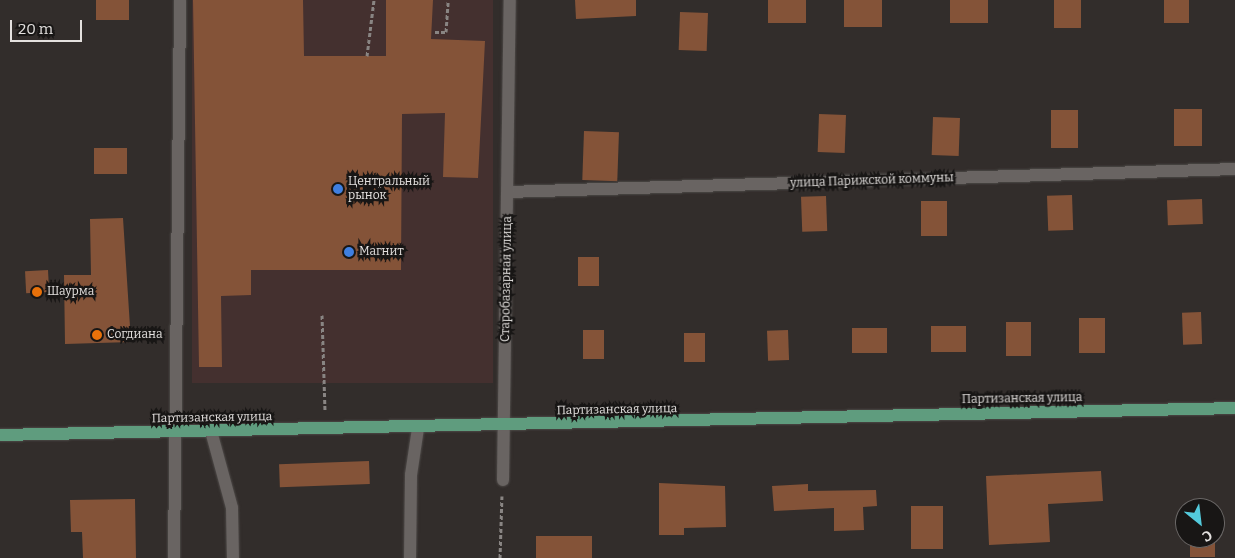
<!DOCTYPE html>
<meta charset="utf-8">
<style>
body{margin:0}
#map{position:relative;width:1235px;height:558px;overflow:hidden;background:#322d2b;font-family:Bitter,serif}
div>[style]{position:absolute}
.commercial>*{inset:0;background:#44302f;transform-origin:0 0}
.building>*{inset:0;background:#845338;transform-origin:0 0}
.path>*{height:3px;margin-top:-1.5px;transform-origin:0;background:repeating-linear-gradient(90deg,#898583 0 4px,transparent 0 6.5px)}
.roads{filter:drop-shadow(0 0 1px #4e4a48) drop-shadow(0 0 1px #4e4a48)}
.minor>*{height:12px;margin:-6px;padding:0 6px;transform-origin:6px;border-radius:6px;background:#696462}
.major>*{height:12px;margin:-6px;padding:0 6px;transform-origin:6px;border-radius:6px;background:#5f9c7e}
.dots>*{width:14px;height:14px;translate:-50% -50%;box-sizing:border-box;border:2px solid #181615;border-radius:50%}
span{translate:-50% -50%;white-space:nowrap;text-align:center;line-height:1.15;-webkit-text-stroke:4.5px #181615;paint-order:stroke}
.street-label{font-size:12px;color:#e4e1df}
.poi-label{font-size:12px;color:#e4e1df}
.left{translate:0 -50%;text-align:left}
.north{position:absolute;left:1175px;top:498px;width:50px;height:50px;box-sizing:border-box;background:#181615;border:1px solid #6a6766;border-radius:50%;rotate:151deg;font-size:14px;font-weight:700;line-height:20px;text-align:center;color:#e4e1df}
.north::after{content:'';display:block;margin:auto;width:18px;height:22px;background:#53cadc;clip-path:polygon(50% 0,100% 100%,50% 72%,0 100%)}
.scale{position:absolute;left:10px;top:20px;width:72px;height:22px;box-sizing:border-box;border:2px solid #e4e1df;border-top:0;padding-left:6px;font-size:15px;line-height:18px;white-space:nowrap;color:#e4e1df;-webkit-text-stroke:4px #181615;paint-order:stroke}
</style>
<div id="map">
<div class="commercial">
<i style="left:192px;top:0;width:301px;height:383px"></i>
</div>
<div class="building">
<i style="left:96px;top:0;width:33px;height:20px"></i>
<i style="clip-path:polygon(193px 0,303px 0,304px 56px,386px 56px,386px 0,433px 0,431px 39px,485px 41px,478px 178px,443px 177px,445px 113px,402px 114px,401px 270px,251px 270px,251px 295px,221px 296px,222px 367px,199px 367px)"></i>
<i style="clip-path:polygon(575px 0,636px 0,636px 16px,576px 19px)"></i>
<i style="left:768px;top:0;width:38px;height:23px"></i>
<i style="left:844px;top:0;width:38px;height:27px"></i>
<i style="left:950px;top:0;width:38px;height:23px"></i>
<i style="left:1054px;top:0;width:27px;height:28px"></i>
<i style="left:1164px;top:0;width:25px;height:23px"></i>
<i style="left:680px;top:12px;width:28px;height:38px;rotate:2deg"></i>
<i style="left:1174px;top:109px;width:28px;height:37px"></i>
<i style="left:1051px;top:110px;width:27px;height:38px"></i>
<i style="left:819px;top:114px;width:27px;height:38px;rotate:2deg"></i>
<i style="left:933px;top:117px;width:27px;height:38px;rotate:2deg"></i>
<i style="left:584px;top:131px;width:35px;height:49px;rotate:2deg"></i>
<i style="left:94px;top:148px;width:33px;height:26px"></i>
<i style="left:1072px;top:195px;width:35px;height:25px;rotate:88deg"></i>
<i style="left:826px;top:196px;width:35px;height:25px;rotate:88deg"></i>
<i style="left:1202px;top:199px;width:25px;height:35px;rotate:88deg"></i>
<i style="left:921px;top:201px;width:26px;height:35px"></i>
<i style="clip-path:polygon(123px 218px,131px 342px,65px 344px,64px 275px,91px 275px,90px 219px)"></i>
<i style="left:578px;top:257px;width:21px;height:29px"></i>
<i style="left:48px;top:270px;width:22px;height:23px;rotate:87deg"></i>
<i style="left:1201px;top:312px;width:32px;height:19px;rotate:88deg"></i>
<i style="left:1079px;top:318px;width:26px;height:35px"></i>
<i style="left:1006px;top:322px;width:25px;height:34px"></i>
<i style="left:931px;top:326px;width:35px;height:26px"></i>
<i style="left:852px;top:328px;width:35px;height:25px"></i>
<i style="left:583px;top:330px;width:21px;height:29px"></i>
<i style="left:788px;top:330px;width:30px;height:21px;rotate:88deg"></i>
<i style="left:684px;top:333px;width:21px;height:29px"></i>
<i style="left:369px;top:461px;width:23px;height:90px;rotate:88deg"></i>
<i style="clip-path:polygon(1101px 471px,1103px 501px,1048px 504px,1050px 542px,989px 545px,986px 476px)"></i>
<i style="clip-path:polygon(659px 483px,725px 486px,726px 527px,684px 528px,684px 535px,659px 535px)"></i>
<i style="clip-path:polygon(808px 484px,808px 491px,876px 490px,877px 506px,863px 507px,864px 530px,834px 531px,834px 508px,774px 511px,772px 486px)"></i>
<i style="clip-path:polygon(135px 499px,136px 558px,83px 558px,82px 532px,71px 532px,70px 500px)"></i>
<i style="left:911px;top:506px;width:32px;height:43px"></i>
<i style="left:536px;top:536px;width:56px;height:22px"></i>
<i style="left:1190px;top:538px;width:25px;height:19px"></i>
</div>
<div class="path">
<i style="left:435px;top:32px;width:11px"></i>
<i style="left:446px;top:32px;width:32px;rotate:-86deg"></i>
<i style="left:367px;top:56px;width:56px;rotate:-82.9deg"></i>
<i style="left:322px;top:315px;width:96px;rotate:88.2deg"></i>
<i style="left:500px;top:558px;width:62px;rotate:-88.2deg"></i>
</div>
<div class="roads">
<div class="minor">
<i style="left:508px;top:192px;width:727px;rotate:-1.81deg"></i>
<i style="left:211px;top:431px;width:80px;rotate:74.7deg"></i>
<i style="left:232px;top:508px;width:50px;rotate:88.9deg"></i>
<i style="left:503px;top:480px;width:480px;rotate:-89.2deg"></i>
<i style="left:174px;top:558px;width:558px;rotate:-89.38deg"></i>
<i style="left:410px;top:558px;width:83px;rotate:-89.3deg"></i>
<i style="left:411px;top:475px;width:48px;rotate:-81.5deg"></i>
</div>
<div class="major">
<i style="left:0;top:435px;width:1235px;rotate:-1.25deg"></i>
</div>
</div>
<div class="dots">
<i style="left:338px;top:189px;background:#3f7fe0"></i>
<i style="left:349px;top:252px;background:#3f7fe0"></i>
<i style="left:37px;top:292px;background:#e8710a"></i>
<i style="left:97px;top:335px;background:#e8710a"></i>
</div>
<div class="street-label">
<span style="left:872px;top:181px;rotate:-2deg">улица Парижской коммуны</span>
<span style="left:507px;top:279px;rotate:-89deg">Старобазарная улица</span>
<span style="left:1022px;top:399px;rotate:-1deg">Партизанская улица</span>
<span style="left:617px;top:410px;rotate:-1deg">Партизанская улица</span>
<span style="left:212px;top:418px;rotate:-1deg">Партизанская улица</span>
</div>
<div class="poi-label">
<span class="left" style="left:348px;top:189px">Центральный<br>рынок</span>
<span class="left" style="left:359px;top:252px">Магнит</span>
<span class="left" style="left:47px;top:292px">Шаурма</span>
<span class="left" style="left:107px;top:335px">Согдиана</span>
</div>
<div class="north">С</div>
<div class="scale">20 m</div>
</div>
